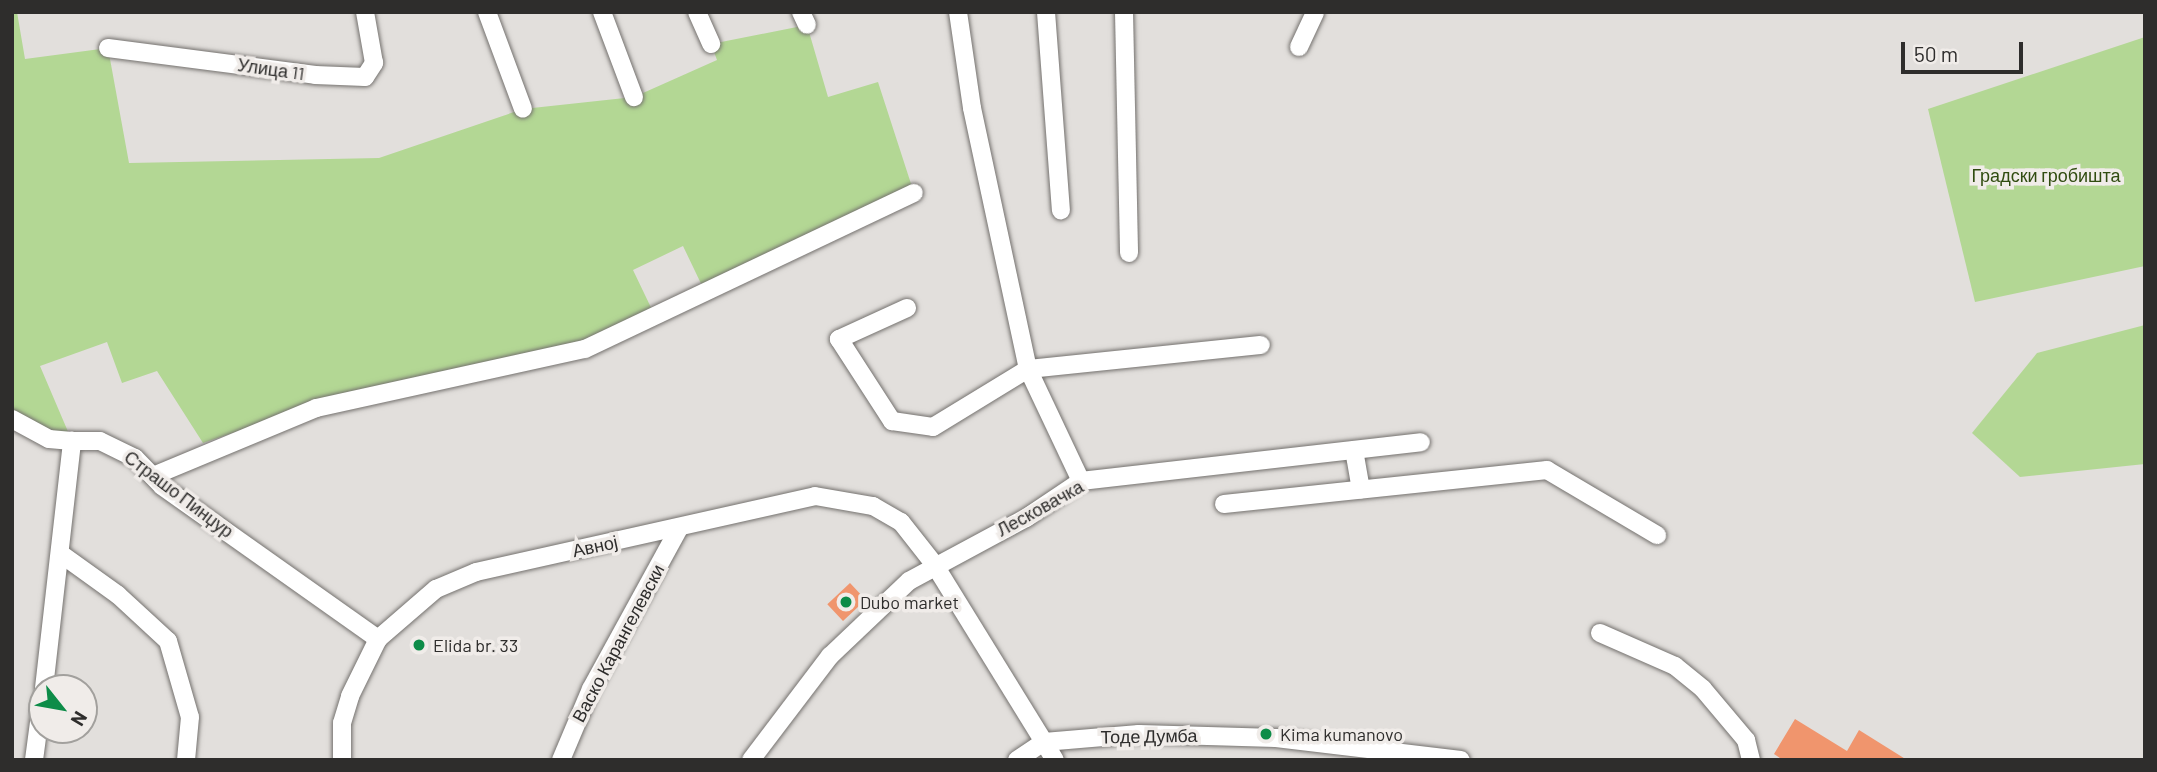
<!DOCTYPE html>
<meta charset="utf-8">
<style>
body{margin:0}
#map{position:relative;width:2157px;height:772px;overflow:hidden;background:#e2dfdc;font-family:Barlow,sans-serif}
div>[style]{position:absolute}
.green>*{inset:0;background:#b3d794}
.building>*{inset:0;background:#f0956d;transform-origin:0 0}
.roads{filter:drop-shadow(0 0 2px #74716e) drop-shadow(0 0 2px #74716e)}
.minor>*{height:18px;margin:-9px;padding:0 9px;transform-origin:9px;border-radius:9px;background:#fff}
.dots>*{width:19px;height:19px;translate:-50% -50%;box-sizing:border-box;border:4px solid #f0ece9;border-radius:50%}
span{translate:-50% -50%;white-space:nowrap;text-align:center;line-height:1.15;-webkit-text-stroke:7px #f0ece9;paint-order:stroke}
.street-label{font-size:18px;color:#2e2d2c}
.park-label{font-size:18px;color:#304c10}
.poi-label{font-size:18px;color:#2e2d2c}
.left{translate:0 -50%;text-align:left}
.frame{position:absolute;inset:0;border:14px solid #2e2d2c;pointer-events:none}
.north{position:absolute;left:28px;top:674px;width:70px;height:70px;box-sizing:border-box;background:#f0ece9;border:2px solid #a2a09d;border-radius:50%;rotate:121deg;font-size:19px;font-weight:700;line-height:28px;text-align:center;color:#2e2d2c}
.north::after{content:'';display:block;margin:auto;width:24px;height:32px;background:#0d8c48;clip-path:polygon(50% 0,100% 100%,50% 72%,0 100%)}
.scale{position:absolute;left:1901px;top:42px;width:122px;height:32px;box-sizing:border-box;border:4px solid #2e2d2c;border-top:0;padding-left:9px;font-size:21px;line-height:24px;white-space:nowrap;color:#2e2d2c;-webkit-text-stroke:5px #f0ece9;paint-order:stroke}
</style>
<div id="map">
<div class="green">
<i style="clip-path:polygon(12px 12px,17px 12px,25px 59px,108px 48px,129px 163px,379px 158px,523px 109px,634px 97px,717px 60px,711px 44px,807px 25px,828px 97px,878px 82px,914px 193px,706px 294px,683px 246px,633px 270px,656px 318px,583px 350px,318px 404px,203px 443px,157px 371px,122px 383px,107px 342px,40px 366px,72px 441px,12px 418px)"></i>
<i style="clip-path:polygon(2145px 37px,2145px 266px,1975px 302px,1928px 109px)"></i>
<i style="clip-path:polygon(2145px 325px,2145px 464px,2020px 477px,1972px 433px,2037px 353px)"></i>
</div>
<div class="building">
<i style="left:850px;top:583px;width:23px;height:31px;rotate:47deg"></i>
<i style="clip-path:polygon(1795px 719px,1847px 751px,1859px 730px,1907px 760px,1783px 760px,1774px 754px)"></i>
</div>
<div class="roads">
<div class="minor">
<i style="left:487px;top:12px;width:103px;rotate:69.6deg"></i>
<i style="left:602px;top:12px;width:91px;rotate:69.4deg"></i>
<i style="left:697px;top:12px;width:35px;rotate:66deg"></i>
<i style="left:801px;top:12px;width:14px;rotate:65deg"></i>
<i style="left:958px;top:12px;width:97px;rotate:81.7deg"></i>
<i style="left:972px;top:108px;width:267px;rotate:77.9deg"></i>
<i style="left:1028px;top:369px;width:124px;rotate:64.7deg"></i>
<i style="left:1046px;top:12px;width:199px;rotate:85.7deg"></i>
<i style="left:1124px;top:12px;width:241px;rotate:88.8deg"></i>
<i style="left:1299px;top:47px;width:38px;rotate:-65deg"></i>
<i style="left:108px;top:48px;width:209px;rotate:7.4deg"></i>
<i style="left:315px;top:75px;width:50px;rotate:2.3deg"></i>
<i style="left:365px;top:77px;width:17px;rotate:-57deg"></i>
<i style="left:374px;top:63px;width:52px;rotate:-100deg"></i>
<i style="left:907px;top:308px;width:75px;rotate:155.5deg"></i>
<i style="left:839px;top:339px;width:98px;rotate:57.1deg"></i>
<i style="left:892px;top:421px;width:41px;rotate:8.3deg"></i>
<i style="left:933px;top:427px;width:111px;rotate:-31.4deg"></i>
<i style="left:1028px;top:369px;width:234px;rotate:-5.9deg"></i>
<i style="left:12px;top:419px;width:42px;rotate:28.4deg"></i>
<i style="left:49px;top:439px;width:23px;rotate:5deg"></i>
<i style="left:1354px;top:450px;width:40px;rotate:80deg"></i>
<i style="left:153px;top:476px;width:177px;rotate:-22.6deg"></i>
<i style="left:316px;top:408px;width:275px;rotate:-12.4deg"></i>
<i style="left:585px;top:349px;width:364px;rotate:-25.4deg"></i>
<i style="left:1224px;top:504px;width:325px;rotate:-6deg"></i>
<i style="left:1547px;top:470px;width:128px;rotate:30.6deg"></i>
<i style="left:61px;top:554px;width:70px;rotate:35.7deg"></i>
<i style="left:118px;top:595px;width:68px;rotate:42.6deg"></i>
<i style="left:168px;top:641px;width:79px;rotate:73.9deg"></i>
<i style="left:190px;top:717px;width:43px;rotate:95.3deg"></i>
<i style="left:1600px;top:633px;width:82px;rotate:23.7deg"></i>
<i style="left:1675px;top:666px;width:36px;rotate:39deg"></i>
<i style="left:1703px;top:689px;width:67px;rotate:49.9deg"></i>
<i style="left:1746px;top:740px;width:21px;rotate:76deg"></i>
<i style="left:44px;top:688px;width:249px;rotate:-83.5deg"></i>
<i style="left:72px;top:441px;width:28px"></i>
<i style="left:100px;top:441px;width:39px;rotate:26deg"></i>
<i style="left:135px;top:458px;width:39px;rotate:46deg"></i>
<i style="left:162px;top:486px;width:265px;rotate:35.3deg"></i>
<i style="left:34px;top:760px;width:61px;rotate:-82.4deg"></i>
<i style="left:342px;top:760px;width:37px;rotate:-90deg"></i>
<i style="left:342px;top:723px;width:28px;rotate:-73deg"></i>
<i style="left:350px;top:696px;width:64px;rotate:-63.8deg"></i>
<i style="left:378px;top:639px;width:77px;rotate:-40.8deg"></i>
<i style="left:436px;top:589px;width:43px;rotate:-23deg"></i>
<i style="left:476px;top:572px;width:347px;rotate:-12.6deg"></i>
<i style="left:815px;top:496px;width:59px;rotate:9.8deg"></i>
<i style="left:873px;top:506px;width:32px;rotate:30deg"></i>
<i style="left:901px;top:522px;width:53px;rotate:51.8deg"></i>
<i style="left:934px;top:564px;width:209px;rotate:58.3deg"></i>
<i style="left:1044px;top:742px;width:95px;rotate:-4.8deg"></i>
<i style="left:1139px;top:734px;width:137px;rotate:1.7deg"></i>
<i style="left:1276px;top:738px;width:186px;rotate:6.8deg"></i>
<i style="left:561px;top:760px;width:77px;rotate:-67.1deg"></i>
<i style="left:591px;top:689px;width:183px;rotate:-61.3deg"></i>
<i style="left:751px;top:760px;width:131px;rotate:-52.8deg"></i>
<i style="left:830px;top:656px;width:109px;rotate:-43.5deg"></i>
<i style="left:909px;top:581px;width:133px;rotate:-28.3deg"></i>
<i style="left:1026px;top:518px;width:66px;rotate:-33.9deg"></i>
<i style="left:1081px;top:481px;width:342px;rotate:-6.5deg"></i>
<i style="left:1017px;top:760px;width:32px;rotate:-34deg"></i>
<i style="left:1044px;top:742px;width:21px;rotate:59deg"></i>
</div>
</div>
<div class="dots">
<i style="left:846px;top:602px;background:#0d8c48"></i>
<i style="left:419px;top:645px;background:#0d8c48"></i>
<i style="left:1266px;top:734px;background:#0d8c48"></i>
</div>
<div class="street-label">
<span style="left:271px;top:69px;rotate:8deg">Улица 11</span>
<span style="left:179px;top:494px;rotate:37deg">Страшо Пинџур</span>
<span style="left:1040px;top:508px;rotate:-29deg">Лесковачка</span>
<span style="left:595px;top:546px;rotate:-12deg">Авној</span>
<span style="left:618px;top:643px;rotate:-62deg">Васко Карангелевски</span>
<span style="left:1149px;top:736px;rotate:-1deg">Тоде Думба</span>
</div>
<div class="park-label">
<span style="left:2046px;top:175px">Градски гробишта</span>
</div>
<div class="poi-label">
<span class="left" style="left:860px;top:602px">Dubo market</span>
<span class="left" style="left:433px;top:645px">Elida br. 33</span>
<span class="left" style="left:1280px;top:734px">Kima kumanovo</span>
</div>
<div class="frame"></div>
<div class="north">N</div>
<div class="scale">50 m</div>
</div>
